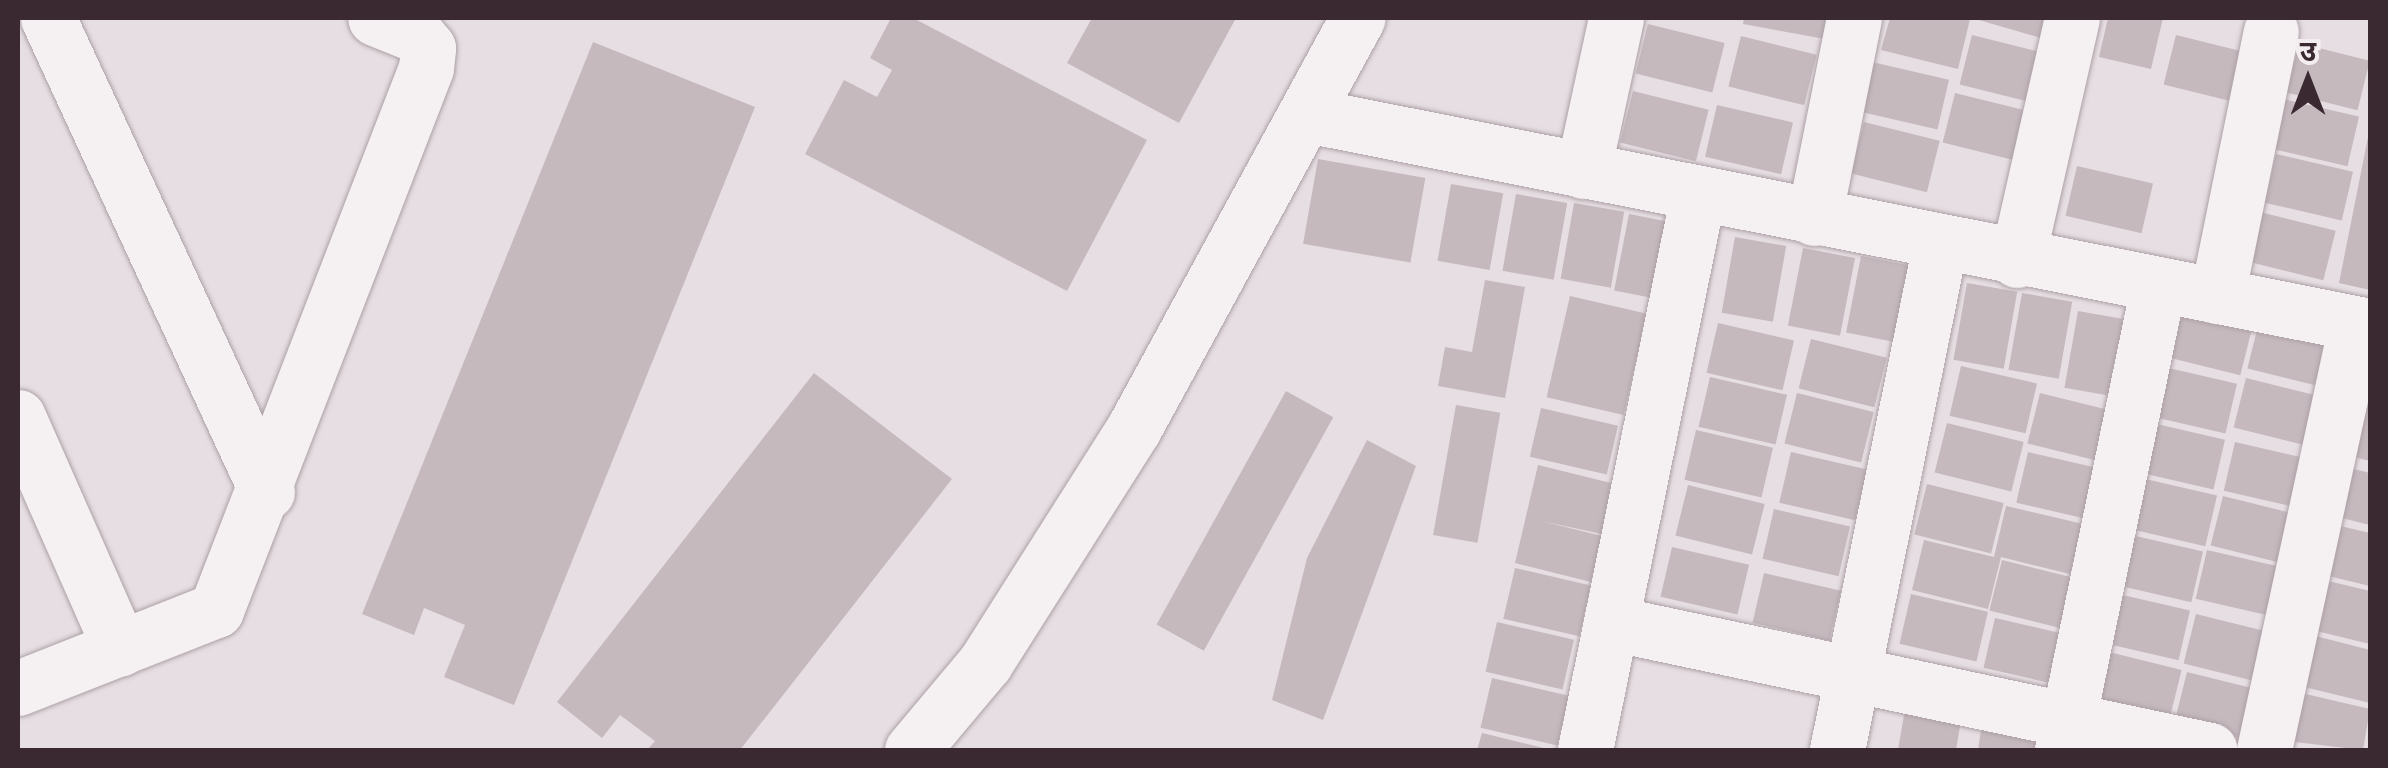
<!DOCTYPE html>
<meta charset="utf-8">
<style>
body{margin:0}
#map{position:relative;width:2388px;height:768px;overflow:hidden;background:#e6dee2;font-family:"Noto Sans","Noto Sans Devanagari",sans-serif}
div>[style]{position:absolute}
.building>*{inset:0;background:#c5b9be;transform-origin:0 0}
.roads{filter:drop-shadow(0 0 2px #aca0a6) drop-shadow(0 0 2px #aca0a6)}
.minor>*{height:55px;margin:-27.5px;padding:0 27.5px;transform-origin:27.5px;border-radius:27.5px;background:#f5f0f2}
span{translate:-50% -50%;white-space:nowrap;text-align:center;line-height:1.15;-webkit-text-stroke:8px #f4edf0;paint-order:stroke}
.frame{position:absolute;inset:0;border:20px solid #3b2931;pointer-events:none}
.north{position:absolute;left:2258px;top:30px;width:100px;height:100px;-webkit-text-stroke:8px #f4edf0;paint-order:stroke;rotate:0deg;font-size:28px;font-weight:700;line-height:40px;text-align:center;color:#3b2931}
.north::after{content:'';display:block;margin:auto;width:35px;height:45px;background:#3b2931;clip-path:polygon(50% 0,100% 100%,50% 72%,0 100%)}
</style>
<div id="map">
<div class="building">
<i style="clip-path:polygon(891px 18px,913px 18px,1147px 140px,1067px 291px,805px 154px,844px 80px,877px 97px,892px 70px,870px 58px)"></i>
<i style="clip-path:polygon(1092px 18px,1236px 18px,1179px 123px,1067px 63px)"></i>
<i style="clip-path:polygon(1744px 18px,1828px 18px,1825px 39px,1743px 24px)"></i>
<i style="clip-path:polygon(1890px 18px,1970px 19px,1958px 69px,1881px 50px)"></i>
<i style="clip-path:polygon(1972px 18px,2053px 18px,2048px 40px)"></i>
<i style="clip-path:polygon(2108px 18px,2163px 18px,2151px 69px,2099px 57px)"></i>
<i style="left:1648px;top:24px;width:79px;height:51px;rotate:14deg"></i>
<i style="left:1972px;top:35px;width:79px;height:51px;rotate:14deg"></i>
<i style="left:2176px;top:35px;width:79px;height:51px;rotate:14deg"></i>
<i style="left:1741px;top:36px;width:78px;height:52px;rotate:14deg"></i>
<i style="clip-path:polygon(593px 42px,755px 107px,514px 705px,444px 677px,465px 625px,424px 608px,414px 635px,362px 614px)"></i>
<i style="left:2299px;top:43px;width:73px;height:51px;rotate:14deg"></i>
<i style="left:1872px;top:62px;width:79px;height:51px;rotate:13deg"></i>
<i style="left:1633px;top:91px;width:78px;height:53px;rotate:14deg"></i>
<i style="left:1955px;top:93px;width:79px;height:51px;rotate:14deg"></i>
<i style="left:2283px;top:99px;width:78px;height:51px;rotate:13deg"></i>
<i style="left:1717px;top:105px;width:78px;height:53px;rotate:13deg"></i>
<i style="left:1864px;top:122px;width:78px;height:53px;rotate:14deg"></i>
<i style="clip-path:polygon(2370px 127px,2370px 290px,2339px 283px)"></i>
<i style="left:2276px;top:154px;width:79px;height:50px;rotate:13deg"></i>
<i style="left:1318px;top:159px;width:109px;height:86px;rotate:10deg"></i>
<i style="left:2077px;top:166px;width:78px;height:51px;rotate:13deg"></i>
<i style="left:1451px;top:184px;width:53px;height:78px;rotate:10deg"></i>
<i style="left:1516px;top:194px;width:52px;height:78px;rotate:10deg"></i>
<i style="left:1574px;top:203px;width:51px;height:77px;rotate:10deg"></i>
<i style="left:2260px;top:212px;width:78px;height:51px;rotate:14deg"></i>
<i style="left:1629px;top:214px;width:52px;height:78px;rotate:11deg"></i>
<i style="left:1735px;top:237px;width:52px;height:77px;rotate:10deg"></i>
<i style="left:1803px;top:248px;width:53px;height:79px;rotate:11deg"></i>
<i style="left:1861px;top:256px;width:52px;height:78px;rotate:11deg"></i>
<i style="clip-path:polygon(1485px 280px,1525px 287px,1505px 398px,1438px 386px,1445px 347px,1472px 352px)"></i>
<i style="left:1967px;top:283px;width:51px;height:78px;rotate:10deg"></i>
<i style="left:2022px;top:293px;width:51px;height:78px;rotate:10deg"></i>
<i style="left:1570px;top:296px;width:79px;height:104px;rotate:13deg"></i>
<i style="left:2177px;top:307px;width:78px;height:51px;rotate:14deg"></i>
<i style="left:2078px;top:311px;width:52px;height:78px;rotate:10deg"></i>
<i style="left:2260px;top:318px;width:78px;height:52px;rotate:14deg"></i>
<i style="left:1718px;top:323px;width:78px;height:51px;rotate:13deg"></i>
<i style="left:1811px;top:339px;width:78px;height:51px;rotate:14deg"></i>
<i style="left:1961px;top:366px;width:78px;height:51px;rotate:13deg"></i>
<i style="left:2160px;top:366px;width:79px;height:51px;rotate:13deg"></i>
<i style="clip-path:polygon(814px 373px,952px 479px,740px 750px,647px 750px,655px 741px,620px 715px,602px 738px,557px 702px)"></i>
<i style="left:1710px;top:377px;width:79px;height:51px;rotate:13deg"></i>
<i style="left:2246px;top:378px;width:78px;height:51px;rotate:14deg"></i>
<i style="left:1286px;top:391px;width:54px;height:267px;rotate:29deg"></i>
<i style="left:1797px;top:393px;width:79px;height:52px;rotate:14deg"></i>
<i style="left:2040px;top:393px;width:78px;height:52px;rotate:14deg"></i>
<i style="left:1456px;top:405px;width:45px;height:132px;rotate:10deg"></i>
<i style="clip-path:polygon(2358px 405px,2370px 408px,2370px 461px,2346px 455px)"></i>
<i style="left:1541px;top:408px;width:79px;height:50px;rotate:13deg"></i>
<i style="left:2148px;top:422px;width:79px;height:51px;rotate:13deg"></i>
<i style="left:1947px;top:423px;width:79px;height:51px;rotate:14deg"></i>
<i style="left:1696px;top:430px;width:79px;height:51px;rotate:13deg"></i>
<i style="clip-path:polygon(1367px 440px,1416px 466px,1323px 720px,1272px 700px,1307px 558px)"></i>
<i style="left:2235px;top:442px;width:79px;height:50px;rotate:13deg"></i>
<i style="left:1791px;top:452px;width:78px;height:52px;rotate:13deg"></i>
<i style="left:2028px;top:452px;width:78px;height:52px;rotate:13deg"></i>
<i style="clip-path:polygon(1538px 465px,1615px 484px,1602px 534px,1541px 521px,1602px 536px,1591px 582px,1515px 563px)"></i>
<i style="clip-path:polygon(2350px 468px,2370px 473px,2370px 525px,2338px 517px)"></i>
<i style="left:2141px;top:478px;width:78px;height:52px;rotate:13deg"></i>
<i style="left:1927px;top:484px;width:79px;height:52px;rotate:14deg"></i>
<i style="left:1688px;top:485px;width:79px;height:52px;rotate:14deg"></i>
<i style="left:2223px;top:496px;width:79px;height:51px;rotate:14deg"></i>
<i style="clip-path:polygon(2006px 506px,2083px 524px,2070px 574px,2001px 557px,1988px 609px,1912px 590px,1924px 540px,1994px 557px)"></i>
<i style="left:1774px;top:509px;width:78px;height:51px;rotate:13deg"></i>
<i style="clip-path:polygon(2336px 525px,2370px 533px,2370px 586px,2324px 575px)"></i>
<i style="left:2127px;top:534px;width:78px;height:52px;rotate:13deg"></i>
<i style="left:1672px;top:547px;width:79px;height:51px;rotate:13deg"></i>
<i style="left:2207px;top:550px;width:78px;height:50px;rotate:13deg"></i>
<i style="left:2002px;top:560px;width:78px;height:52px;rotate:14deg"></i>
<i style="left:1515px;top:568px;width:78px;height:52px;rotate:13deg"></i>
<i style="left:1764px;top:573px;width:79px;height:51px;rotate:13deg"></i>
<i style="clip-path:polygon(2320px 579px,2370px 591px,2370px 644px,2308px 629px)"></i>
<i style="left:2114px;top:593px;width:78px;height:51px;rotate:13deg"></i>
<i style="left:1911px;top:594px;width:79px;height:51px;rotate:13deg"></i>
<i style="left:2196px;top:614px;width:78px;height:51px;rotate:14deg"></i>
<i style="left:1995px;top:618px;width:79px;height:51px;rotate:13deg"></i>
<i style="left:1497px;top:622px;width:79px;height:51px;rotate:13deg"></i>
<i style="clip-path:polygon(2308px 634px,2370px 650px,2370px 703px,2296px 685px)"></i>
<i style="left:2105px;top:651px;width:79px;height:52px;rotate:14deg"></i>
<i style="left:2187px;top:672px;width:79px;height:51px;rotate:14deg"></i>
<i style="left:1492px;top:678px;width:79px;height:51px;rotate:13deg"></i>
<i style="clip-path:polygon(2297px 692px,2370px 709px,2363px 750px,2285px 741px)"></i>
<i style="clip-path:polygon(1905px 709px,1961px 720px,1956px 750px,1898px 750px)"></i>
<i style="clip-path:polygon(1981px 730px,2038px 740px,2036px 750px,1978px 750px)"></i>
<i style="clip-path:polygon(1482px 733px,1548px 749px,1547px 750px,1477px 750px)"></i>
</div>
<div class="roads">
<div class="minor">
<i style="left:48px;top:18px;width:522px;rotate:65.2deg"></i>
<i style="left:1307px;top:115px;width:1084px;rotate:11.23deg"></i>
<i style="left:1583px;top:171px;width:157px;rotate:-77.8deg"></i>
<i style="left:1814px;top:218px;width:204px;rotate:-78.7deg"></i>
<i style="left:2017px;top:260px;width:248px;rotate:-77.2deg"></i>
<i style="left:2217px;top:296px;width:270px;rotate:-78.5deg"></i>
<i style="left:18px;top:417px;width:253px;rotate:66.2deg"></i>
<i style="left:1611px;top:623px;width:612px;rotate:11.97deg"></i>
<i style="left:18px;top:688px;width:213px;rotate:-21.5deg"></i>
<i style="left:216px;top:610px;width:581px;rotate:-68.82deg"></i>
<i style="left:426px;top:68px;width:20px;rotate:-84deg"></i>
<i style="left:428px;top:48px;width:17px;rotate:-130deg"></i>
<i style="left:417px;top:35px;width:45px;rotate:-158deg"></i>
<i style="left:912px;top:750px;width:114px;rotate:-50deg"></i>
<i style="left:985px;top:663px;width:278px;rotate:-57.6deg"></i>
<i style="left:1134px;top:428px;width:467px;rotate:-61.4deg"></i>
<i style="left:1585px;top:750px;width:567px;rotate:-78.51deg"></i>
<i style="left:1837px;top:750px;width:516px;rotate:-78.49deg"></i>
<i style="left:2062px;top:750px;width:475px;rotate:-78.3deg"></i>
<i style="left:2264px;top:750px;width:436px;rotate:-77.8deg"></i>
</div>
</div>
<div class="frame"></div>
<div class="north">उ</div>
</div>
